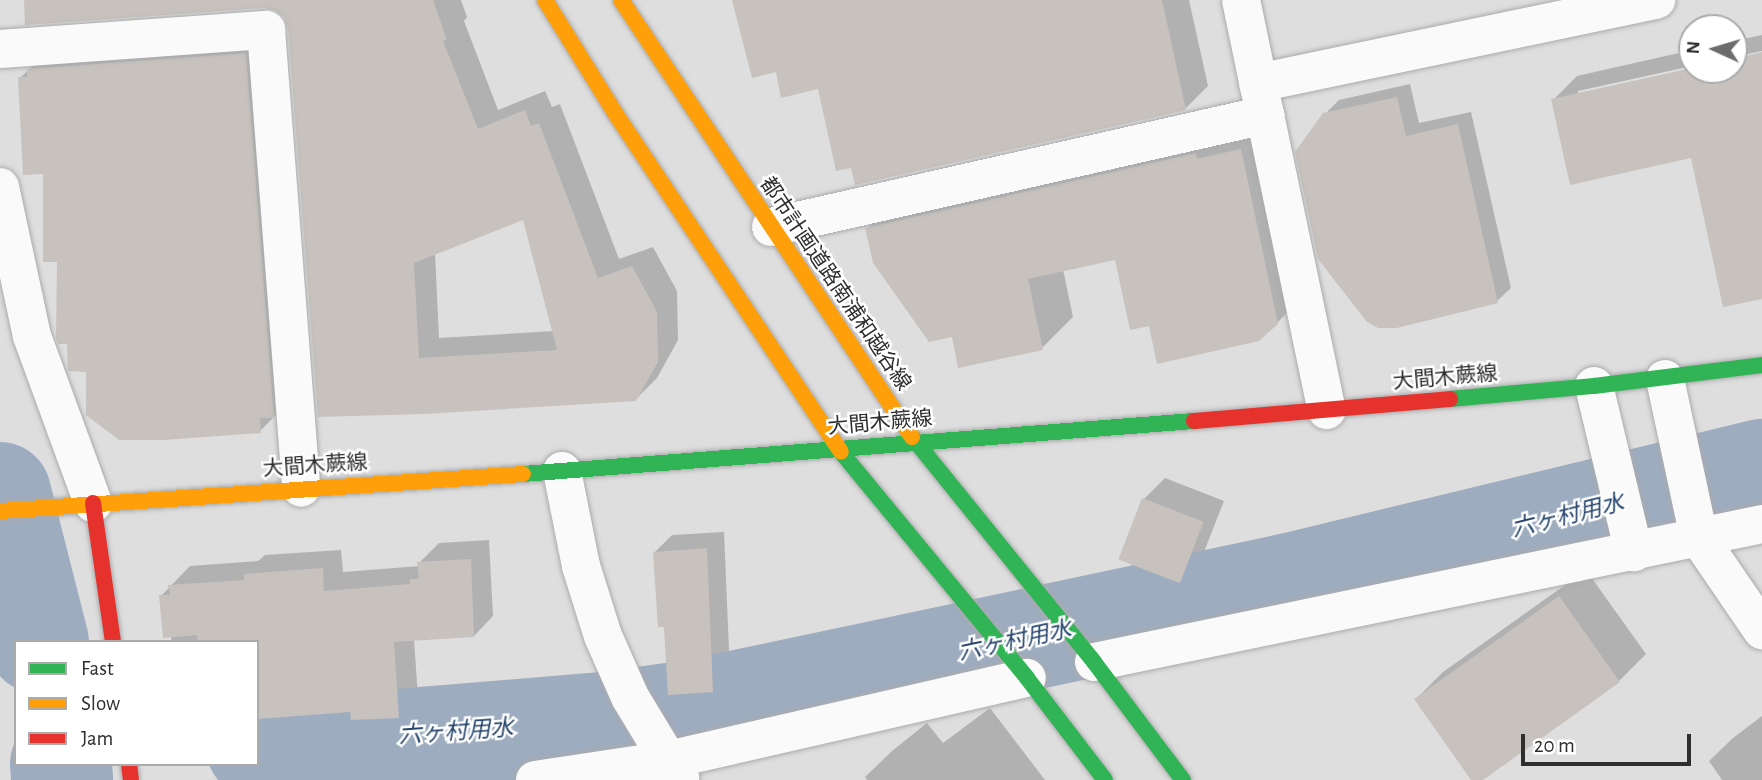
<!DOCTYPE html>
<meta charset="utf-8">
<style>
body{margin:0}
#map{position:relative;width:1762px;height:780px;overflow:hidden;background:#dededf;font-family:"Alegreya Sans","Noto Sans JP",sans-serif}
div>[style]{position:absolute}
.shadow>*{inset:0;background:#0003}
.river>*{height:102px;margin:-51px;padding:0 51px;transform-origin:51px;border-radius:51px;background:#9eacbf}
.building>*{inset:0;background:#c7c2bd;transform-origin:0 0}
.roads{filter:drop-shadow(0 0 2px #ababac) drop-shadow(0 0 2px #ababac)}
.street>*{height:38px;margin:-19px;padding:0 19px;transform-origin:19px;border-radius:19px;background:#fafafa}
.fast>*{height:16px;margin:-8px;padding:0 8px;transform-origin:8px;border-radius:8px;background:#30b455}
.slow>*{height:16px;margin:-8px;padding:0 8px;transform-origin:8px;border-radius:8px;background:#ff9f0a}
.jam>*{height:16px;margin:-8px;padding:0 8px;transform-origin:8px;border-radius:8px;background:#e5322d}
span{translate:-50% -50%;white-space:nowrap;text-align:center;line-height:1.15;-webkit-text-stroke:5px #fff;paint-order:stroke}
.street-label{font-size:21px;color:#2e2e2f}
.water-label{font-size:23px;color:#28476e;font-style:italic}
.legend{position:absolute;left:14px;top:640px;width:245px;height:126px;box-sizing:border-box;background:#fff;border:2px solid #ababac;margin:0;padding:9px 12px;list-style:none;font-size:21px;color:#2e2e2f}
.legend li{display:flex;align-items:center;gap:14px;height:35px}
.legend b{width:35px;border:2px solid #ababac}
.north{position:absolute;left:1678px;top:14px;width:70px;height:70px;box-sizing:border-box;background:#fff;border:2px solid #ababac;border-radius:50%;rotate:274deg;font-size:19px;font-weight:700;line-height:28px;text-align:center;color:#2e2e2f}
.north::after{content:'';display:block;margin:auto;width:24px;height:32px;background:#6c6c6d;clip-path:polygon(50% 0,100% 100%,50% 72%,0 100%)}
.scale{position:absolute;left:1521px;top:734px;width:170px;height:32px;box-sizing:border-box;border:4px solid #2e2e2f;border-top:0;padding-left:9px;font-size:21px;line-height:24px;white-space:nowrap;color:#2e2e2f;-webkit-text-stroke:5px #fff;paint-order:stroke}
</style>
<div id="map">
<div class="shadow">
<i style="clip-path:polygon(evenodd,26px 0,461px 0,467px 17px,464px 21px,498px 110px,545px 91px,552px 107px,560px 104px,619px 259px,653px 247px,677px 291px,678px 340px,657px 378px,636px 399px,319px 415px,290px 28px,285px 16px,276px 8px,265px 6px,26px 0,525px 218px,554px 331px,439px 338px,435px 253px,525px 218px)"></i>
<i style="clip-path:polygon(734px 0,1189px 0,1208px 86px,1185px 109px,853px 166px,820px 87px,777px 70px)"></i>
<i style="clip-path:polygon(1762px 35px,1762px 51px,1734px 57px,1734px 41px)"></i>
<i style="clip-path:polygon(261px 38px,276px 415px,260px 431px,88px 370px,59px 260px,45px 172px,20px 78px,45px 54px)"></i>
<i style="clip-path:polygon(1692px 50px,1692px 66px,1578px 91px,1578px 95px,1734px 70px,1734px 61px,1762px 54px,1762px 297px,1692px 156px,1553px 100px,1577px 76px)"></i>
<i style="clip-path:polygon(1410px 84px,1419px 123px,1471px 112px,1511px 288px,1497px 301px,1325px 114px,1339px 100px)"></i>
<i style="clip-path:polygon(1271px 119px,1308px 291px,1277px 323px,1150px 324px,1116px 258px,1063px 269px,1073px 317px,1042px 348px,953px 335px,867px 229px,898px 198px)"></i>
<i style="clip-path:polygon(1165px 478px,1224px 501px,1200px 562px,1179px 582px,1144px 499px)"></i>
<i style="clip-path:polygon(724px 532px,730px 673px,713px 690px,666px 625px,655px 552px,672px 535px)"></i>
<i style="clip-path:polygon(489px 540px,493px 616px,474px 636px,414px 639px,418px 697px,398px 717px,351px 710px,257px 642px,172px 642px,161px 596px,190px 566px,258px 561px,265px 555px,341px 550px,343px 572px,420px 566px,419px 563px,439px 543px)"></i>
<i style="clip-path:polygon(1586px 570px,1646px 654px,1619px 681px,1480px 780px,1473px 780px,1416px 699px,1443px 672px)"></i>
<i style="clip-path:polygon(990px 708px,1045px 780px,867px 780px,865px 777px,892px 751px,927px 723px,943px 743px)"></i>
<i style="clip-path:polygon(1762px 716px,1762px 780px,1722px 780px,1709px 761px,1733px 738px)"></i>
</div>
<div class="river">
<i style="left:0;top:493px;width:154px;rotate:75.7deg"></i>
<i style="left:257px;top:747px;width:127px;rotate:-2.7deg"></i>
<i style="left:384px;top:741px;width:221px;rotate:-4.7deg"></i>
<i style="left:604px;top:723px;width:94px;rotate:-8deg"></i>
<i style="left:697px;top:710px;width:606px;rotate:-12deg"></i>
<i style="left:1290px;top:584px;width:486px;rotate:-13.6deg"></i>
<i style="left:61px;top:764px;width:16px;rotate:86deg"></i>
</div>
<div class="building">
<i style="clip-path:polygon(evenodd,24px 0,433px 0,447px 40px,443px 41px,478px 129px,525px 110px,531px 126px,539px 123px,598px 278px,632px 266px,657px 312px,658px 362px,636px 401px,424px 414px,318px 417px,288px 28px,284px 17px,275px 10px,264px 8px,25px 25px,24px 0,523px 220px,557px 350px,419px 358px,414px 263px,523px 220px)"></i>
<i style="clip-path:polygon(732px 0,1162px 0,1186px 110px,855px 185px,851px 168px,836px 171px,818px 89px,781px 98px,776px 72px,752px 78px)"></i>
<i style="clip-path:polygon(1762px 52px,1762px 299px,1723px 307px,1691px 158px,1570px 185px,1551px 99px,1692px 68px,1734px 70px,1734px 59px)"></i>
<i style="clip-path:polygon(246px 53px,274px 418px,260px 418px,261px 433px,164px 440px,119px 440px,86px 415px,86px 372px,68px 371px,67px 344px,58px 344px,56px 338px,57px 262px,43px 262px,43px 174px,23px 175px,18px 77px,27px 77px,27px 69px)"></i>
<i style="clip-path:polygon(1397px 97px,1406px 136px,1458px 124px,1498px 303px,1397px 328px,1378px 328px,1367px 322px,1318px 259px,1295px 152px,1323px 113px)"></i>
<i style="clip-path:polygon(1241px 149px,1278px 324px,1259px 341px,1157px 364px,1149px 326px,1130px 330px,1115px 260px,1028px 279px,1043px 350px,958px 368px,952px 337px,929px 342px,873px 263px,865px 228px,1196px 153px,1197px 159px)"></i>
<i style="left:1142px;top:498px;width:66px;height:66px;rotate:21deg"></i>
<i style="clip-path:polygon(707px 548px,713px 692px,668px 695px,664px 627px,658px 627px,653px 552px)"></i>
<i style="clip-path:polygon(471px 559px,474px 637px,394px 642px,399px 718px,351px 720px,350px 712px,257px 719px,257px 642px,198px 642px,197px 635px,163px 638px,159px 595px,170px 595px,168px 585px,244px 580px,244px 574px,323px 568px,324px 591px,410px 584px,410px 579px,419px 579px,417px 562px)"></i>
<i style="clip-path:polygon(1559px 596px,1620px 682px,1483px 780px,1471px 780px,1414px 699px)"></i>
</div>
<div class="roads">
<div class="street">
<i style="left:1241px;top:0;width:419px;rotate:78.2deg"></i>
<i style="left:0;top:49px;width:267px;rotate:-4.1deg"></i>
<i style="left:266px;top:30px;width:459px;rotate:85.6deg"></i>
<i style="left:1258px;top:83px;width:407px;rotate:-11.8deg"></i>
<i style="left:0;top:187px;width:152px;rotate:77.9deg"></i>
<i style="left:32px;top:336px;width:178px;rotate:69.9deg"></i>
<i style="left:771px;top:227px;width:507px;rotate:-12.77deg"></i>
<i style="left:1665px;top:379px;width:163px;rotate:77.9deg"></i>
<i style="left:1699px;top:538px;width:112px;rotate:55.6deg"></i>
<i style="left:1594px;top:386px;width:171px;rotate:76.5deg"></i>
<i style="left:562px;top:471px;width:97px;rotate:78.7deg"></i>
<i style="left:581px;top:566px;width:73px;rotate:72.6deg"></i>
<i style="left:603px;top:636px;width:67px;rotate:66.1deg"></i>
<i style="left:630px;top:697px;width:74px;rotate:58.9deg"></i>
<i style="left:668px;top:760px;width:368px;rotate:-12.9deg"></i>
<i style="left:1094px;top:662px;width:682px;rotate:-11.67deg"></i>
<i style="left:535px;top:780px;width:134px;rotate:-8.6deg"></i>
<i style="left:668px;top:760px;width:22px;rotate:56deg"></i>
</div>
<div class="fast">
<i style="left:1450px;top:399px;width:145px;rotate:-5.2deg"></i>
<i style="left:1594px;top:386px;width:169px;rotate:-7.1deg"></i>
<i style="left:912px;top:437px;width:289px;rotate:51deg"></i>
<i style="left:1094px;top:662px;width:148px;rotate:53deg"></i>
<i style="left:841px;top:452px;width:293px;rotate:50.5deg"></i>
<i style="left:1027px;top:678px;width:128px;rotate:52.6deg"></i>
<i style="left:523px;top:474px;width:673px;rotate:-4.52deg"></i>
</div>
<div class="slow">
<i style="left:545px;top:0;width:133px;rotate:58.2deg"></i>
<i style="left:615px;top:113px;width:407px;rotate:56.3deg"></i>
<i style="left:621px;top:0;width:525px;rotate:56.34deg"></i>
<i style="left:0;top:511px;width:524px;rotate:-4.05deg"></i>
</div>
<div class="jam">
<i style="left:1194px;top:421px;width:257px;rotate:-4.9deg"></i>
<i style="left:93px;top:503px;width:140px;rotate:81.8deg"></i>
<i style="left:129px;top:764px;width:16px;rotate:83deg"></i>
</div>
</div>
<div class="street-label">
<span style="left:835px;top:284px;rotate:56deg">都市計画道路南浦和越谷線</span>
<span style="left:1445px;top:378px;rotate:-5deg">大間木蕨線</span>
<span style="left:880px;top:423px;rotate:-5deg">大間木蕨線</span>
<span style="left:315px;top:466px;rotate:-4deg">大間木蕨線</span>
</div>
<div class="water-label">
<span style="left:1568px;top:517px;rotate:-14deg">六ヶ村用水</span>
<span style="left:1015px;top:642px;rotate:-12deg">六ヶ村用水</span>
<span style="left:456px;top:733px;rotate:-4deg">六ヶ村用水</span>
</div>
<ul class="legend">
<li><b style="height:9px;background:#30b455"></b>Fast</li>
<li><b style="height:9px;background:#ff9f0a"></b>Slow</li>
<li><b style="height:9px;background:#e5322d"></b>Jam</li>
</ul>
<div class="north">N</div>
<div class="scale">20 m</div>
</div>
